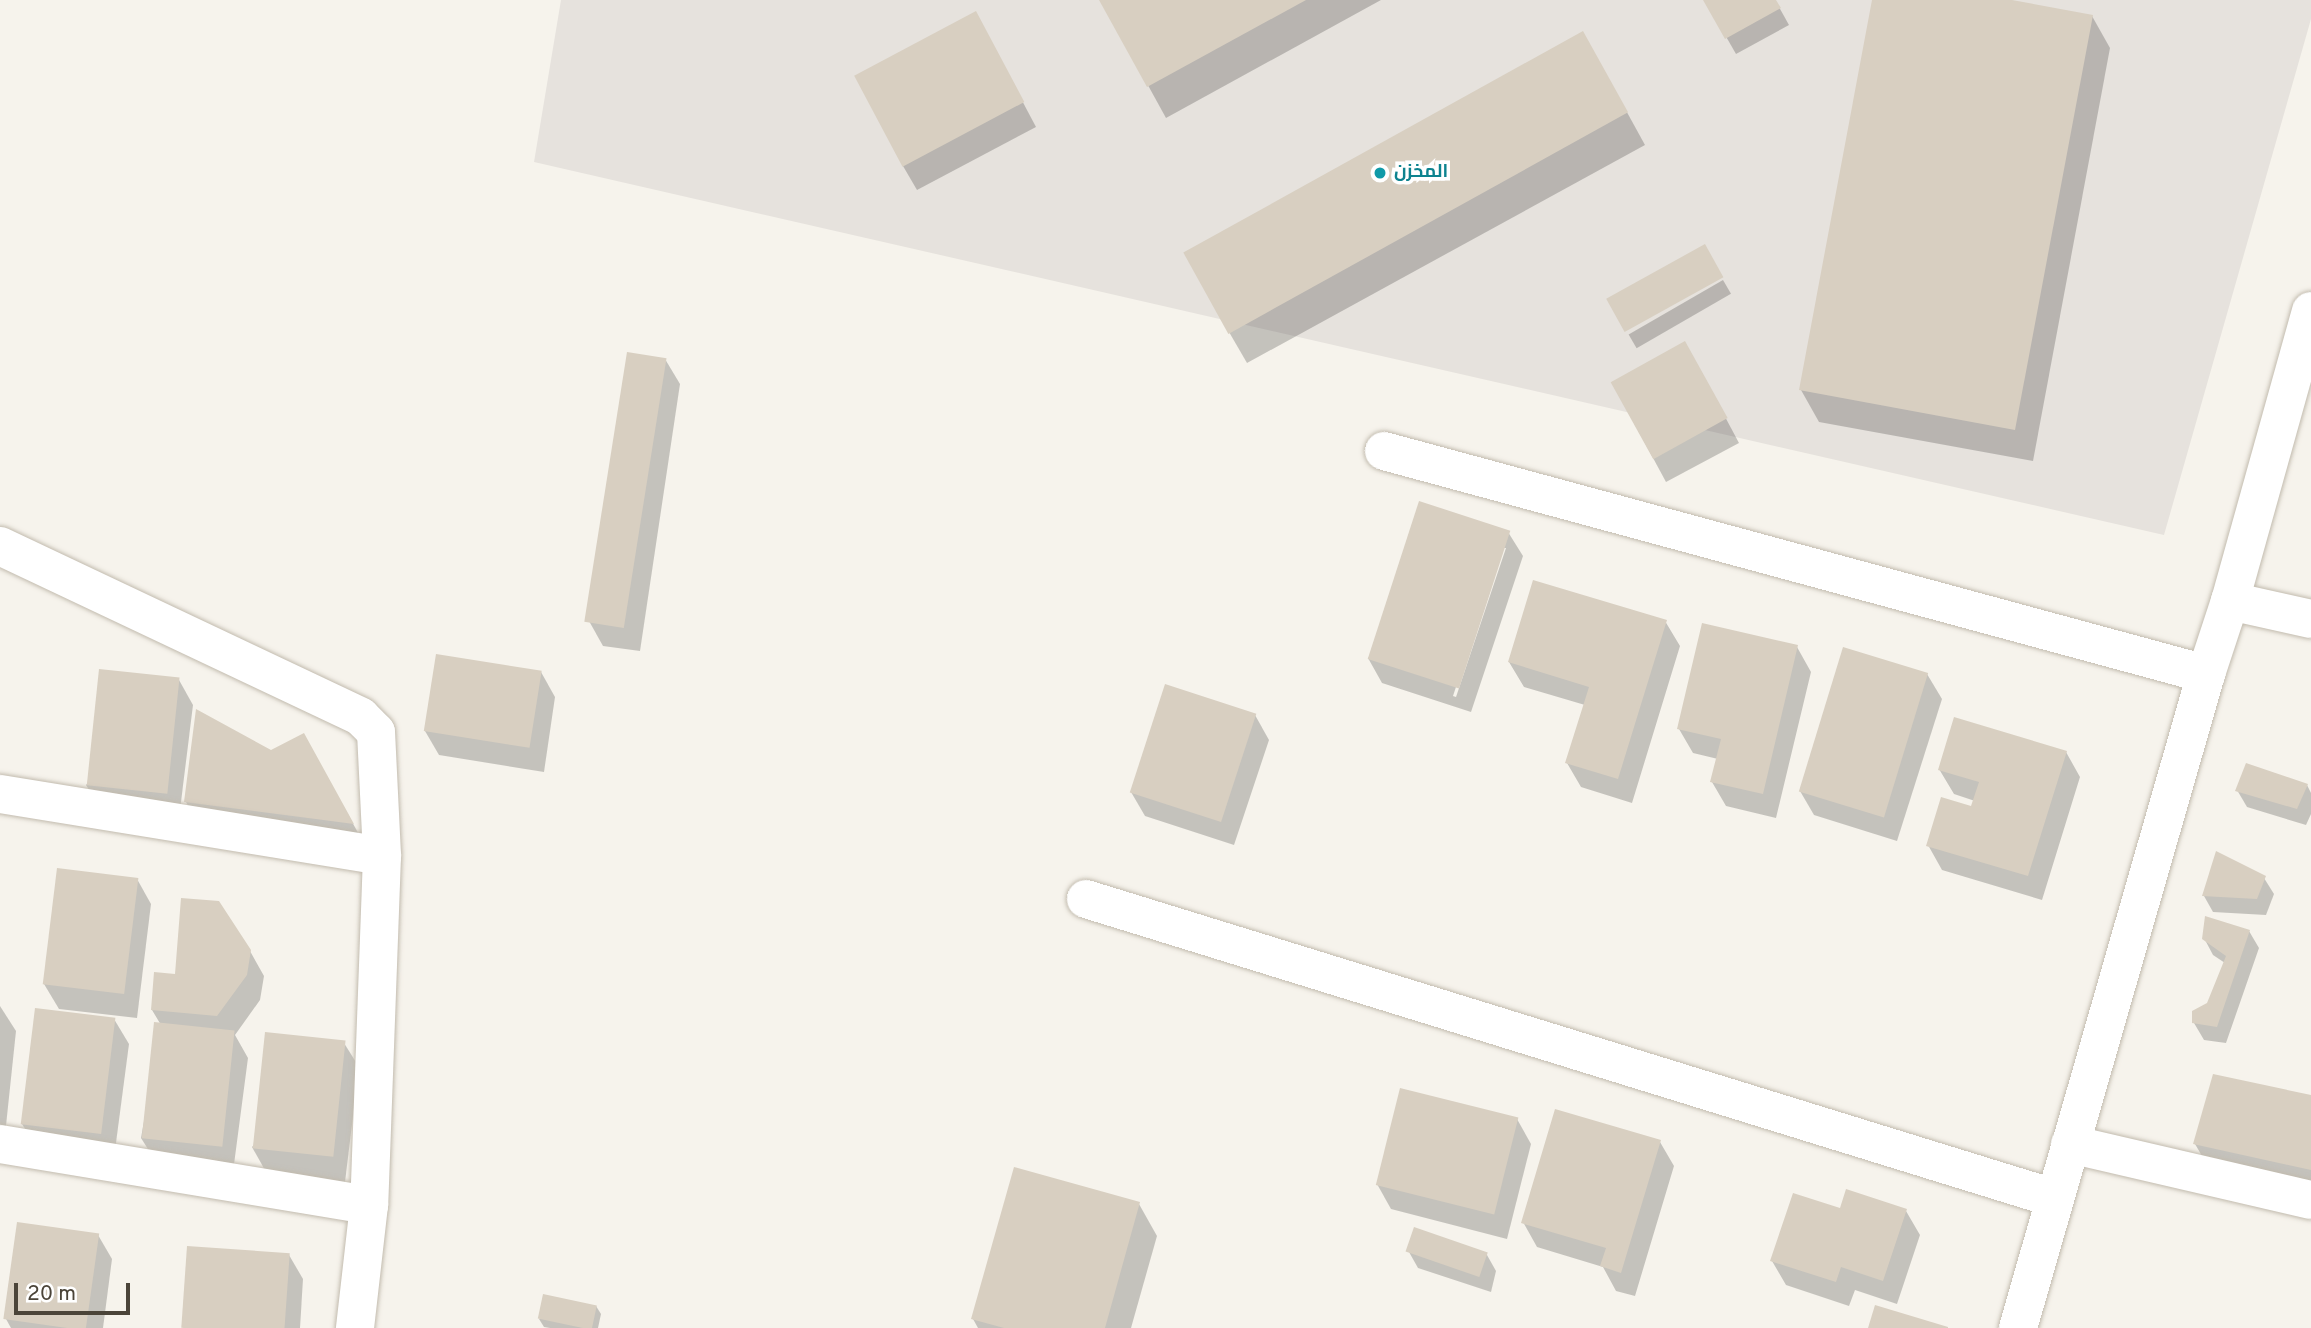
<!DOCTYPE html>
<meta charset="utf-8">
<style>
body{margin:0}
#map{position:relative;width:2311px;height:1328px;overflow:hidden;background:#f6f3ec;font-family:Overpass,Cairo,sans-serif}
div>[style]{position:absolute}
.industrial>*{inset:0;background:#e6e2dd}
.shadow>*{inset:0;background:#0003;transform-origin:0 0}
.building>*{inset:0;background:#d8cfc1;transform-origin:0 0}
.roads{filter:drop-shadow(0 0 2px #c2bbae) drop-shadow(0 0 2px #c2bbae)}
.minor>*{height:38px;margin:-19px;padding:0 19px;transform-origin:19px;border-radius:19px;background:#fff}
.tertiary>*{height:38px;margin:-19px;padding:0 19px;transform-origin:19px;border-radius:19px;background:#fff}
.dots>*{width:19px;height:19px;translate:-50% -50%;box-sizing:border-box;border:4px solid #fff;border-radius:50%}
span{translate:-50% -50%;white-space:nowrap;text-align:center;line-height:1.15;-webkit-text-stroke:7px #fff;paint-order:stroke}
.culture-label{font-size:18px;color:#0d838f;font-weight:700}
.left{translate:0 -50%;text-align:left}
.scale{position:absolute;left:14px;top:1283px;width:116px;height:32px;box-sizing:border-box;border:4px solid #4b4439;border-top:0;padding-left:9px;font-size:21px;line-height:24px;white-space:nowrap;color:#4b4439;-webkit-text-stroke:5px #fff;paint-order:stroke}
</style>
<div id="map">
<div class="industrial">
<i style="clip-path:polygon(561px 0,2311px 0,2311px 19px,2164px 535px,534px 162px)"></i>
</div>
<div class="shadow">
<i style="clip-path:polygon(1101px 0,1381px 0,1166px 118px)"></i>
<i style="clip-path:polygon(1705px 0,1775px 0,1789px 25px,1736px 54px)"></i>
<i style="clip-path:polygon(1874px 0,2002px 0,2092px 16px,2110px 48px,2033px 461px,1819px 422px,1801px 390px)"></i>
<i style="clip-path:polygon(989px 38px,1036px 127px,917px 190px,903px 166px)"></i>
<i style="clip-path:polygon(1601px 65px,1645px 145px,1247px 363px,1229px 332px)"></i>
<i style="left:1723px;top:280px;width:16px;height:109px;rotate:60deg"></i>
<i style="clip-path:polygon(665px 359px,680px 384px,640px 651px,603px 646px,589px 621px)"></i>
<i style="clip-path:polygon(1699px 368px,1739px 443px,1666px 482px,1612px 382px)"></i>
<i style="clip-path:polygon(evenodd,1508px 532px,1523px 556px,1471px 712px,1382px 683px,1368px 658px,1508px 532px,1502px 548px,1506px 548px,1456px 697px,1453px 696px,1502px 548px)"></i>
<i style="clip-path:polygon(1665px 621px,1680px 646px,1632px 803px,1581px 787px,1567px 763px,1585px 705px,1524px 687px,1509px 662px)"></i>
<i style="clip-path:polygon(1797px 647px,1811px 672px,1776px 818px,1726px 806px,1712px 782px,1718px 759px,1693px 753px,1679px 729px)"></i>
<i style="clip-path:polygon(541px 672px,555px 697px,544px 772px,439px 755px,425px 731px)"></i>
<i style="clip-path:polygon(1927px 674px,1942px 699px,1897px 841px,1814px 815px,1800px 791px)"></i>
<i style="clip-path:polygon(179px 680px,193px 705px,179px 818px,101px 809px,86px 785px)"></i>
<i style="clip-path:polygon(1255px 715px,1269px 740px,1234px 845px,1145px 816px,1131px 792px)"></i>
<i style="clip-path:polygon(2066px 752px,2080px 777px,2042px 900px,1942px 870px,1928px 845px,1973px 808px,1975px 801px,1954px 794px,1939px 769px)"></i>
<i style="clip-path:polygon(317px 759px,366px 847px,200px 827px,186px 802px)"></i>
<i style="clip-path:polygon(2307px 785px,2311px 793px,2311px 814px,2306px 825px,2247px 807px,2237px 790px)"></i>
<i style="clip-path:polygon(2264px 878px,2274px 894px,2266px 915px,2213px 912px,2204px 896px)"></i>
<i style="clip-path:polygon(137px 879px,151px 904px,137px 1018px,59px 1009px,44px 984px)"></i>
<i style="clip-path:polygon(2249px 931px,2259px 948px,2226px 1043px,2204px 1040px,2194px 1023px,2209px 1004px,2225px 963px,2213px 955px,2204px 938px)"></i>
<i style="clip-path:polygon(250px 951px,264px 976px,260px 1000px,235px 1035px,248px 1058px,233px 1172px,156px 1162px,141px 1138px,161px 1025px,152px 1010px,176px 975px)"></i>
<i style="clip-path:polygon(0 1006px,16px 1031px,5px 1135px,0 1134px)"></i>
<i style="clip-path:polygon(114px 1019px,129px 1044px,114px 1158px,37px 1148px,22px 1124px)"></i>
<i style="clip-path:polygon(344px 1043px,359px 1067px,345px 1182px,266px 1172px,252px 1147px)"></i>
<i style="clip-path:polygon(2311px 1097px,2311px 1191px,2209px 1168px,2195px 1144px)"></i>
<i style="clip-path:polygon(1517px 1119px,1531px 1144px,1507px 1239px,1391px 1209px,1377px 1184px)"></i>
<i style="clip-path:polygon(1660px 1142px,1674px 1166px,1635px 1296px,1616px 1291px,1603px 1267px,1537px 1247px,1523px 1222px)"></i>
<i style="clip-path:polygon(1139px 1204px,1157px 1236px,1131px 1328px,978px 1328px,973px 1319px)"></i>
<i style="clip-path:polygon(1841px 1210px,1906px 1211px,1920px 1235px,1897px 1304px,1855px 1290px,1849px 1306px,1786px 1285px,1772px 1261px)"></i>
<i style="clip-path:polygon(98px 1235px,112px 1259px,103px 1328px,11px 1328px,6px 1319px)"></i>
<i style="clip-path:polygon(1409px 1252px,1487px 1255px,1496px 1271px,1491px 1292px,1418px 1268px)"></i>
<i style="clip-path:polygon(289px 1255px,303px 1279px,300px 1328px,183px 1328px)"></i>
<i style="clip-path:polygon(596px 1306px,601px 1314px,598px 1328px,550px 1328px,544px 1327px,539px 1319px)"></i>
</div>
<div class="building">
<i style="clip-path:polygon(1099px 0,1306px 0,1147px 87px)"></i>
<i style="clip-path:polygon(1703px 0,1776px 0,1781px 8px,1725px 39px)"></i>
<i style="clip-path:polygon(1872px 0,2012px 0,2093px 15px,2015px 430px,1799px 390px)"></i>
<i style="left:976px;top:11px;width:103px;height:138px;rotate:62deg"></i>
<i style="left:1583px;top:31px;width:93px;height:457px;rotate:61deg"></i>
<i style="left:1705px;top:244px;width:38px;height:113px;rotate:61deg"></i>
<i style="left:1685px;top:341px;width:88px;height:85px;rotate:61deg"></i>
<i style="left:627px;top:352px;width:40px;height:273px;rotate:9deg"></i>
<i style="left:1419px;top:501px;width:96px;height:166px;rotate:18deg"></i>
<i style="clip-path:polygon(1533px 580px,1667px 620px,1618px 779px,1565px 763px,1589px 687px,1508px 662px)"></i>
<i style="clip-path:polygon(1702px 623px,1798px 645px,1763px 794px,1710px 782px,1721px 739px,1677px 729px)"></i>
<i style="left:1843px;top:647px;width:89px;height:151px;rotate:17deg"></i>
<i style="left:436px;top:654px;width:107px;height:78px;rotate:9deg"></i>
<i style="left:99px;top:669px;width:81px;height:117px;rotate:6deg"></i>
<i style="left:1165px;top:684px;width:96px;height:114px;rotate:18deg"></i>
<i style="clip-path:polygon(196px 709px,271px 750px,304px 733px,354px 824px,184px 802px)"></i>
<i style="clip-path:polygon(1954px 717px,2067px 751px,2028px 876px,1926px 846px,1941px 797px,1971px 806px,1979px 782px,1938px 770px)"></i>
<i style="clip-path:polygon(2246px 763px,2308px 784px,2297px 809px,2235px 791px)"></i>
<i style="clip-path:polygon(2216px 851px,2266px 876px,2257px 899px,2202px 896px)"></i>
<i style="left:57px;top:868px;width:82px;height:117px;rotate:7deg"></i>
<i style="clip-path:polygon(181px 898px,219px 901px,251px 950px,247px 975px,217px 1016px,151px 1010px,154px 972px,175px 974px)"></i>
<i style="clip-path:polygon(2205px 916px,2250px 930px,2217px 1027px,2192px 1023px,2192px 1011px,2207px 1003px,2226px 956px,2202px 939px)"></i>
<i style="left:35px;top:1008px;width:81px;height:117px;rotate:7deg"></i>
<i style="left:154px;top:1022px;width:81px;height:117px;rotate:6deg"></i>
<i style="left:265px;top:1032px;width:81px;height:117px;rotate:6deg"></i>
<i style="clip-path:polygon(2213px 1074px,2311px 1095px,2311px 1170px,2193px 1144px)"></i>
<i style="left:1400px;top:1088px;width:122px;height:100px;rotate:14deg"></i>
<i style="clip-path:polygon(1555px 1109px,1661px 1140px,1621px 1273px,1600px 1266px,1606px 1248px,1521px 1223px)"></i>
<i style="clip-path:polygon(1014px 1167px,1140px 1202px,1105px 1328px,1004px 1328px,971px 1319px)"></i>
<i style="clip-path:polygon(1846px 1189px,1907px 1209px,1883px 1281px,1841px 1267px,1836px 1282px,1770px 1261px,1793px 1193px,1840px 1208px)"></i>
<i style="left:17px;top:1222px;width:83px;height:98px;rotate:8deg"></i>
<i style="left:1414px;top:1227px;width:78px;height:26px;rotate:19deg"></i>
<i style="left:187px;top:1246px;width:103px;height:82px;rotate:4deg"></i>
<i style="left:543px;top:1294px;width:55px;height:25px;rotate:12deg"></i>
<i style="clip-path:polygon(1875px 1305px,1948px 1327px,1948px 1328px,1868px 1328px)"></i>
</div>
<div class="roads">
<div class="minor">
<i style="left:1384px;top:451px;width:852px;rotate:15.18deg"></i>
<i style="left:0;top:546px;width:399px;rotate:25.3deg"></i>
<i style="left:361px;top:717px;width:21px;rotate:45deg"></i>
<i style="left:376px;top:732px;width:124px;rotate:87.2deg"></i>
<i style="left:382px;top:856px;width:349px;rotate:92.1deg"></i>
<i style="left:369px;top:1205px;width:124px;rotate:96.5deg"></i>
<i style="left:2230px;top:601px;width:83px;rotate:12.5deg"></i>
<i style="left:0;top:794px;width:387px;rotate:9.2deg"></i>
<i style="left:1086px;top:899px;width:1013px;rotate:17.17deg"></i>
<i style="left:0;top:1144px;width:374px;rotate:9.4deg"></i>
<i style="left:2070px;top:1144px;width:247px;rotate:13.1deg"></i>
</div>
<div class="tertiary">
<i style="left:2018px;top:1328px;width:680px;rotate:-73.96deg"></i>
<i style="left:2206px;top:674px;width:77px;rotate:-71.8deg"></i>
<i style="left:2230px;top:601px;width:301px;rotate:-74.4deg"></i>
</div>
</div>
<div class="dots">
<i style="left:1380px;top:173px;background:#0f9aa8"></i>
</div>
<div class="culture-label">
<span class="left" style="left:1394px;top:173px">المخزن</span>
</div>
<div class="scale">20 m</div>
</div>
